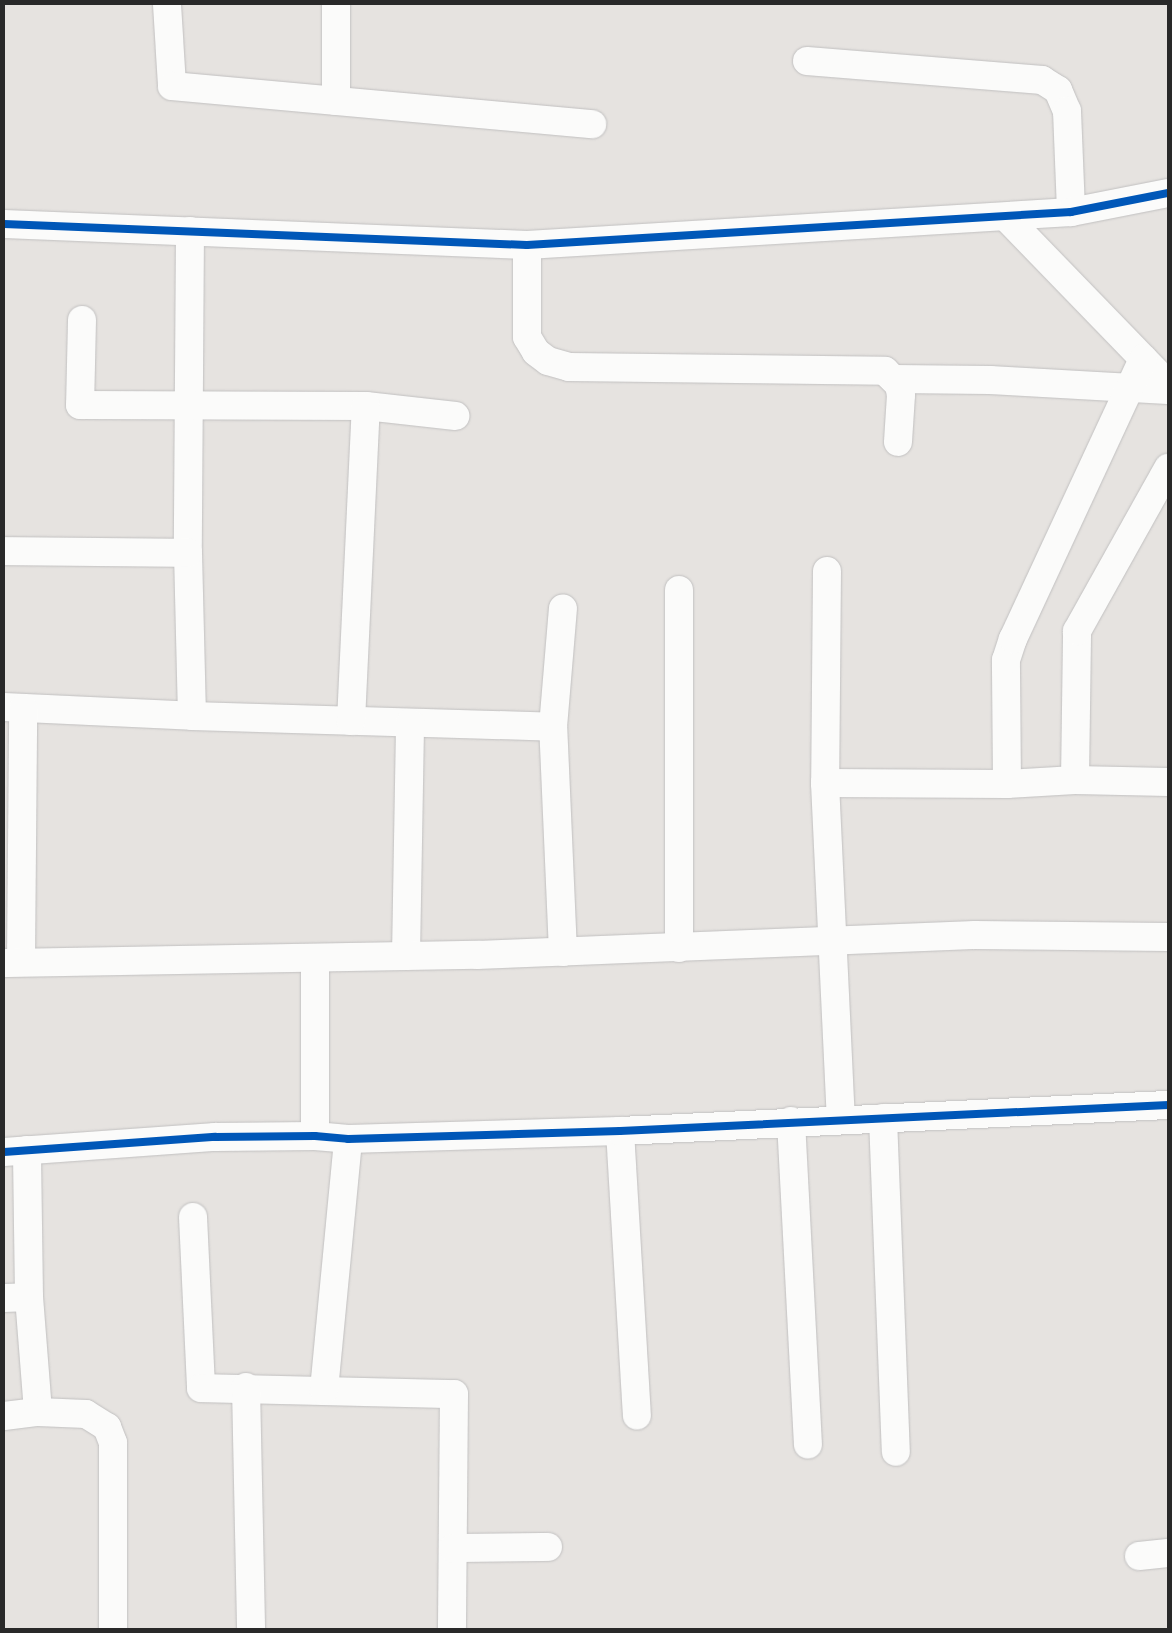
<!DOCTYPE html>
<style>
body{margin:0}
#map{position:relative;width:1172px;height:1633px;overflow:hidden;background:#e6e3e0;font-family:"IBM Plex Sans",sans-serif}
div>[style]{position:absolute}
.roads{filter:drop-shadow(0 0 1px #c1c0c0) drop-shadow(0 0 1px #c1c0c0)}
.street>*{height:28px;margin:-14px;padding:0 14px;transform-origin:14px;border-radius:14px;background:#fbfbfa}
.cycleway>*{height:8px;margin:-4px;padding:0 4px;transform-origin:4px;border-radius:4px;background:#0057b8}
span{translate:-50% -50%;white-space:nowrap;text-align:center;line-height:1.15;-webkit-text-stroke:5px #fff;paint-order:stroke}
.frame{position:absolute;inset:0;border:5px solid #292929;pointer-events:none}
</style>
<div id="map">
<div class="roads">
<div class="street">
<i style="left:167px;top:4px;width:82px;rotate:86.5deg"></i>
<i style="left:172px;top:86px;width:422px;rotate:5.2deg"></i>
<i style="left:807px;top:61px;width:236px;rotate:4.6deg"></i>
<i style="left:1042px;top:80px;width:19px;rotate:32deg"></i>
<i style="left:1058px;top:90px;width:23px;rotate:67deg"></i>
<i style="left:1067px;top:111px;width:101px;rotate:87.7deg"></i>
<i style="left:336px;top:101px;width:97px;rotate:-90deg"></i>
<i style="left:1006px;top:217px;width:216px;rotate:45.9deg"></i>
<i style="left:4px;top:224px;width:523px;rotate:2.3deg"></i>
<i style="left:527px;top:245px;width:545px;rotate:-3.47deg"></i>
<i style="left:1071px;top:212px;width:99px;rotate:-11.1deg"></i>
<i style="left:190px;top:231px;width:322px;rotate:90.4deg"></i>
<i style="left:188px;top:553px;width:163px;rotate:88.6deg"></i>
<i style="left:527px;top:245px;width:92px;rotate:90deg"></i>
<i style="left:527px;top:337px;width:17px;rotate:59deg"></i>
<i style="left:536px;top:352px;width:15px;rotate:37deg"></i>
<i style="left:548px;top:361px;width:22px;rotate:16deg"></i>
<i style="left:569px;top:367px;width:316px;rotate:0.7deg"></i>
<i style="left:885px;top:371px;width:20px;rotate:45deg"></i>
<i style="left:899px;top:385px;width:10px;rotate:79deg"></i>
<i style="left:901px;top:395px;width:47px;rotate:93.7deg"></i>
<i style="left:82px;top:320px;width:85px;rotate:91.3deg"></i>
<i style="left:80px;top:405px;width:286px;rotate:0.2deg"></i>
<i style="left:366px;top:406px;width:90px;rotate:6.4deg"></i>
<i style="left:894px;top:379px;width:96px;rotate:0.6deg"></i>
<i style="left:990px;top:380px;width:178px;rotate:3.2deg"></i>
<i style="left:4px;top:551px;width:184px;rotate:0.6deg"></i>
<i style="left:827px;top:571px;width:212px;rotate:90.5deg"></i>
<i style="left:825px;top:783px;width:336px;rotate:87.3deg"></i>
<i style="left:4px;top:707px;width:188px;rotate:2.7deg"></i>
<i style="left:192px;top:716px;width:361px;rotate:1.7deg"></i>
<i style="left:351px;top:721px;width:315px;rotate:-87.3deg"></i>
<i style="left:1075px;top:780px;width:149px;rotate:-89.2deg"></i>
<i style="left:1077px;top:631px;width:187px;rotate:-60.8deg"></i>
<i style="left:825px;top:783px;width:182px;rotate:0.3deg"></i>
<i style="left:1007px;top:784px;width:68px;rotate:-3.4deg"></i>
<i style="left:1075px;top:780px;width:93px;rotate:1.2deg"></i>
<i style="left:1007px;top:784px;width:124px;rotate:-90.5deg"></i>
<i style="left:1006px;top:660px;width:22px;rotate:-72deg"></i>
<i style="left:1013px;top:639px;width:309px;rotate:-65.1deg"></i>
<i style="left:679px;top:948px;width:358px;rotate:-90deg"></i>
<i style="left:563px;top:952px;width:225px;rotate:-92.5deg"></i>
<i style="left:553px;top:727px;width:119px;rotate:-85.2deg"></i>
<i style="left:406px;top:956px;width:233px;rotate:-89deg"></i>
<i style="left:21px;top:962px;width:254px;rotate:-89.5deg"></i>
<i style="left:4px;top:963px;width:473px;rotate:-1deg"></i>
<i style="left:477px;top:955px;width:498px;rotate:-2.3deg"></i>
<i style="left:975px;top:935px;width:193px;rotate:0.6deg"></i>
<i style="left:883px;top:1118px;width:334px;rotate:87.8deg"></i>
<i style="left:791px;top:1121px;width:324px;rotate:87deg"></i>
<i style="left:620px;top:1131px;width:285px;rotate:86.6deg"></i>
<i style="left:315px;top:1136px;width:178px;rotate:-90deg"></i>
<i style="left:4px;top:1152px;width:212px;rotate:-4.1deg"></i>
<i style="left:215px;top:1137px;width:100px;rotate:-0.6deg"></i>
<i style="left:315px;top:1136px;width:33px;rotate:5deg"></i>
<i style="left:348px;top:1139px;width:272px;rotate:-1.7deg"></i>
<i style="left:620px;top:1131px;width:549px;rotate:-2.72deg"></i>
<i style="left:193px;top:1217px;width:171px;rotate:87.3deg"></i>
<i style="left:201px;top:1388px;width:253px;rotate:1.4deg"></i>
<i style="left:454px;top:1394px;width:235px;rotate:90.5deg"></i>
<i style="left:29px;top:1297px;width:115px;rotate:85.5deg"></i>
<i style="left:4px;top:1298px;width:25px;rotate:-2deg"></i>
<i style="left:29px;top:1297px;width:147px;rotate:-90.8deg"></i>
<i style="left:246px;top:1387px;width:242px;rotate:88.8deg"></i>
<i style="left:324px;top:1390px;width:252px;rotate:-84.5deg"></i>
<i style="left:4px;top:1416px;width:34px;rotate:-7deg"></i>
<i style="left:38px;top:1412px;width:48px;rotate:2.4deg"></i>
<i style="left:86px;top:1414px;width:25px;rotate:32deg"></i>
<i style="left:107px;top:1427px;width:17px;rotate:69deg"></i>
<i style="left:113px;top:1443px;width:186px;rotate:90deg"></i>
<i style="left:453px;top:1548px;width:95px;rotate:-0.6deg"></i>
<i style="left:1139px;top:1556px;width:29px;rotate:-6deg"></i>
</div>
</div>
<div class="cycleway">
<i style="left:4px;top:224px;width:523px;rotate:2.3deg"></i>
<i style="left:527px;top:245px;width:545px;rotate:-3.47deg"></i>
<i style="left:1071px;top:212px;width:99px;rotate:-11.1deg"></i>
<i style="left:4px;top:1152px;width:212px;rotate:-4.1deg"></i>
<i style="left:215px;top:1137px;width:100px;rotate:-0.6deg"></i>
<i style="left:315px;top:1136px;width:33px;rotate:5deg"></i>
<i style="left:348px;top:1139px;width:272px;rotate:-1.7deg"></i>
<i style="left:620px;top:1131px;width:549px;rotate:-2.72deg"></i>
</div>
<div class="frame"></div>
</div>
